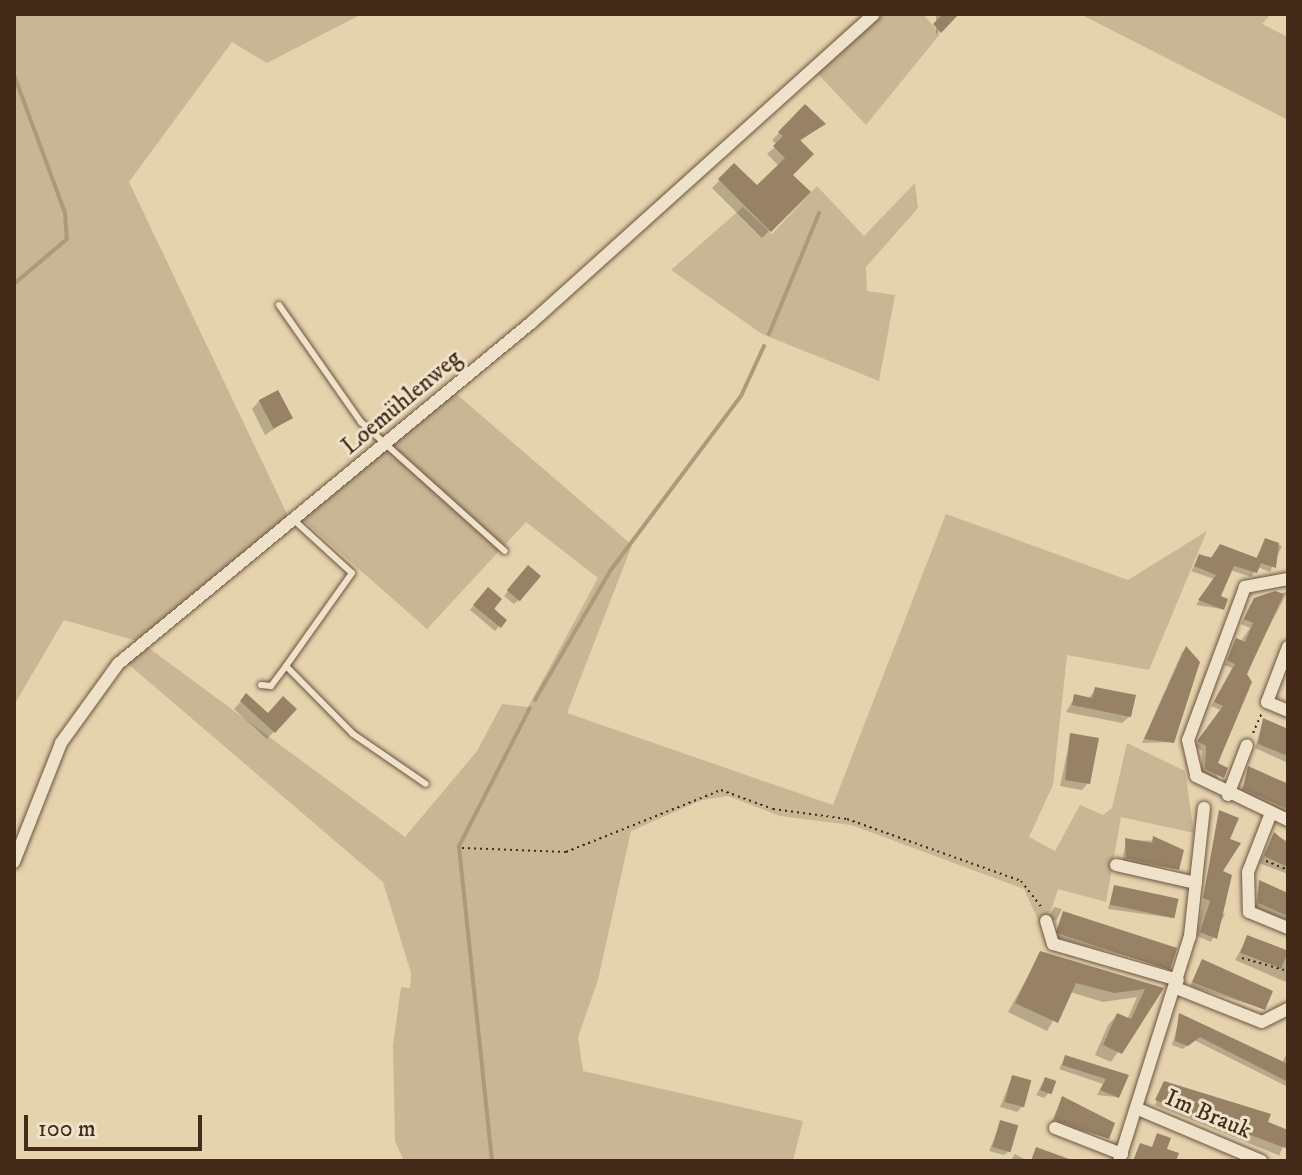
<!DOCTYPE html>
<meta charset="utf-8">
<style>
body{margin:0}
#map{position:relative;width:1302px;height:1175px;overflow:hidden;background:#e5d3ad;font-family:"IM FELL DW Pica",serif}
div>[style]{position:absolute}
.green>*{inset:0;background:#c9b694}
.shadow>*{inset:0;background:#0003;transform-origin:0 0}
.stream>*{height:4px;margin:-2px;padding:0 2px;transform-origin:2px;border-radius:2px;background:#ae9a7b}
.building>*{inset:0;background:#978266;transform-origin:0 0}
.path>*{height:2px;margin-top:-1px;transform-origin:0;background:repeating-linear-gradient(90deg,#432a19 0 2px,transparent 0 6px)}
.roads{filter:drop-shadow(0 0 2px #6c543e) drop-shadow(0 0 2px #6c543e)}
.lane>*{height:6px;margin:-3px;padding:0 3px;transform-origin:3px;border-radius:3px;background:#eee2ca}
.street>*{height:12px;margin:-6px;padding:0 6px;transform-origin:6px;border-radius:6px;background:#eee2ca}
span{translate:-50% -50%;white-space:nowrap;text-align:center;line-height:1.15;-webkit-text-stroke:6px #eee2ca;paint-order:stroke}
.street-label{font-size:24px;color:#432a19}
.frame{position:absolute;inset:0;border:16px solid #432a19;pointer-events:none}
.scale{position:absolute;left:24px;top:1115px;width:178px;height:36px;box-sizing:border-box;border:4px solid #432a19;border-top:0;padding-left:10px;font-size:24px;line-height:28px;white-space:nowrap;color:#432a19;-webkit-text-stroke:6px #eee2ca;paint-order:stroke}
</style>
<div id="map">
<div class="green">
<i style="clip-path:polygon(14px 14px,362px 14px,267px 63px,232px 42px,129px 182px,289px 518px,137px 641px,64px 620px,14px 705px)"></i>
<i style="clip-path:polygon(880px 14px,923px 14px,940px 34px,866px 125px,816px 72px)"></i>
<i style="clip-path:polygon(1080px 14px,1271px 14px,1262px 24px,1288px 37px,1288px 120px)"></i>
<i style="clip-path:polygon(915px 183px,918px 208px,866px 267px,867px 291px,895px 295px,879px 381px,762px 334px,671px 270px,743px 207px,772px 234px,817px 186px,864px 236px)"></i>
<i style="clip-path:polygon(454px 392px,632px 545px,567px 713px,833px 805px,946px 514px,1128px 580px,1207px 531px,1149px 670px,1067px 655px,1053px 785px,1029px 837px,1055px 851px,1080px 805px,1103px 815px,1112px 808px,1127px 743px,1185px 771px,1194px 833px,1121px 817px,1106px 902px,1058px 889px,1044px 933px,1024px 889px,851px 825px,780px 816px,728px 796px,702px 800px,631px 831px,598px 980px,578px 1037px,583px 1071px,803px 1121px,793px 1161px,404px 1161px,395px 1141px,393px 1045px,401px 987px,410px 988px,411px 973px,383px 882px,127px 663px,146px 646px,405px 837px,477px 751px,502px 704px,528px 707px,598px 578px,526px 522px,427px 629px,302px 519px)"></i>
</div>
<div class="shadow">
<i style="clip-path:polygon(936px 14px,957px 14px,936px 34px)"></i>
<i style="clip-path:polygon(805px 107px,823px 124px,799px 142px,790px 175px,808px 192px,762px 238px,712px 188px,734px 166px,757px 188px,779px 166px,767px 154px,777px 145px,772px 140px)"></i>
<i style="clip-path:polygon(259px 401px,290px 418px,265px 435px,252px 409px)"></i>
<i style="clip-path:polygon(1266px 540px,1282px 546px,1270px 572px,1258px 567px,1251px 577px,1230px 570px,1218px 597px,1222px 609px,1196px 605px,1214px 579px,1191px 571px,1200px 556px,1255px 560px)"></i>
<i style="clip-path:polygon(524px 572px,519px 600px,514px 604px,504px 596px)"></i>
<i style="clip-path:polygon(1288px 591px,1244px 674px,1215px 764px,1218px 781px,1201px 774px,1202px 751px,1195px 746px,1220px 710px,1211px 706px,1232px 668px,1224px 665px,1250px 628px,1241px 624px,1250px 605px)"></i>
<i style="clip-path:polygon(483px 594px,504px 620px,495px 631px,470px 610px)"></i>
<i style="clip-path:polygon(1186px 649px,1172px 742px,1142px 743px,1182px 652px)"></i>
<i style="clip-path:polygon(1096px 689px,1130px 716px,1122px 723px,1066px 712px,1075px 697px,1088px 699px)"></i>
<i style="clip-path:polygon(246px 696px,267px 715px,295px 709px,267px 739px,234px 709px)"></i>
<i style="clip-path:polygon(1263px 720px,1288px 731px,1288px 763px,1255px 748px)"></i>
<i style="clip-path:polygon(1071px 735px,1088px 783px,1082px 790px,1060px 786px)"></i>
<i style="clip-path:polygon(1249px 769px,1288px 783px,1288px 814px,1240px 793px)"></i>
<i style="clip-path:polygon(1219px 812px,1216px 911px,1225px 914px,1211px 942px,1197px 936px)"></i>
<i style="clip-path:polygon(1274px 835px,1288px 841px,1288px 874px,1259px 863px)"></i>
<i style="clip-path:polygon(1126px 840px,1161px 841px,1177px 869px,1122px 862px)"></i>
<i style="clip-path:polygon(1259px 883px,1288px 896px,1288px 922px,1255px 907px)"></i>
<i style="clip-path:polygon(1114px 887px,1173px 918px,1108px 909px)"></i>
<i style="clip-path:polygon(1054px 907px,1062px 909px,1056px 921px,1048px 918px)"></i>
<i style="clip-path:polygon(1064px 914px,1175px 948px,1168px 967px,1056px 938px)"></i>
<i style="clip-path:polygon(1248px 937px,1288px 953px,1288px 983px,1235px 960px)"></i>
<i style="clip-path:polygon(1041px 953px,1161px 989px,1111px 1062px,1095px 1055px,1108px 1025px,1117px 1015px,1127px 1020px,1137px 997px,1103px 1002px,1070px 992px,1047px 1031px,1008px 1012px)"></i>
<i style="clip-path:polygon(1202px 962px,1264px 1009px,1190px 986px)"></i>
<i style="clip-path:polygon(1180px 1016px,1282px 1063px,1288px 1051px,1288px 1087px,1194px 1040px,1183px 1049px,1172px 1045px)"></i>
<i style="clip-path:polygon(1066px 1057px,1127px 1077px,1117px 1097px,1097px 1095px,1103px 1084px,1059px 1069px)"></i>
<i style="clip-path:polygon(1012px 1077px,1022px 1107px,1017px 1112px,1000px 1107px)"></i>
<i style="clip-path:polygon(1045px 1079px,1049px 1093px,1044px 1098px,1036px 1095px)"></i>
<i style="left:1164px;top:1083px;width:134px;height:24px;rotate:22deg"></i>
<i style="clip-path:polygon(1062px 1098px,1108px 1138px,1051px 1123px)"></i>
<i style="clip-path:polygon(1001px 1122px,1009px 1151px,1004px 1155px,989px 1151px)"></i>
<i style="clip-path:polygon(1015px 1154px,1028px 1161px,1010px 1161px)"></i>
</div>
<div class="stream">
<i style="left:14px;top:75px;width:147px;rotate:69.7deg"></i>
<i style="left:65px;top:213px;width:26px;rotate:86deg"></i>
<i style="left:67px;top:239px;width:70px;rotate:139.7deg"></i>
<i style="left:769px;top:334px;width:131px;rotate:-67.5deg"></i>
<i style="left:535px;top:700px;width:149px;rotate:-59.8deg"></i>
<i style="left:610px;top:571px;width:219px;rotate:-53.2deg"></i>
<i style="left:741px;top:396px;width:55px;rotate:-65.3deg"></i>
<i style="left:492px;top:1161px;width:317px;rotate:-96deg"></i>
<i style="left:459px;top:846px;width:155px;rotate:-62.8deg"></i>
</div>
<div class="building">
<i style="clip-path:polygon(943px 14px,959px 14px,941px 33px,933px 24px)"></i>
<i style="clip-path:polygon(805px 104px,826px 124px,800px 140px,814px 154px,793px 175px,811px 192px,771px 232px,718px 179px,734px 163px,757px 185px,785px 158px,773px 146px,783px 136px,778px 132px)"></i>
<i style="left:278px;top:390px;width:32px;height:22px;rotate:62deg"></i>
<i style="clip-path:polygon(1265px 538px,1279px 543px,1276px 568px,1261px 563px,1257px 573px,1234px 566px,1221px 596px,1228px 599px,1224px 610px,1198px 600px,1216px 575px,1194px 566px,1199px 554px,1211px 558px,1220px 544px,1257px 558px)"></i>
<i style="left:528px;top:565px;width:17px;height:33px;rotate:40deg"></i>
<i style="clip-path:polygon(488px 587px,502px 599px,494px 609px,507px 620px,501px 628px,473px 605px)"></i>
<i style="clip-path:polygon(1275px 591px,1284px 594px,1247px 674px,1252px 682px,1218px 763px,1228px 768px,1224px 778px,1205px 769px,1206px 746px,1197px 741px,1223px 706px,1214px 702px,1235px 664px,1227px 660px,1236px 638px,1245px 642px,1253px 623px,1244px 619px,1254px 598px)"></i>
<i style="clip-path:polygon(1186px 646px,1200px 662px,1174px 743px,1144px 739px)"></i>
<i style="clip-path:polygon(1095px 687px,1136px 695px,1131px 717px,1072px 705px,1074px 694px,1092px 698px)"></i>
<i style="clip-path:polygon(246px 693px,268px 713px,283px 696px,297px 709px,275px 733px,240px 701px)"></i>
<i style="clip-path:polygon(1263px 718px,1288px 729px,1288px 756px,1258px 744px)"></i>
<i style="clip-path:polygon(1070px 733px,1099px 738px,1090px 784px,1065px 780px)"></i>
<i style="clip-path:polygon(1248px 766px,1288px 784px,1288px 809px,1243px 789px)"></i>
<i style="clip-path:polygon(1219px 810px,1239px 818px,1230px 839px,1241px 843px,1223px 871px,1232px 875px,1217px 939px,1200px 932px,1210px 901px,1203px 898px)"></i>
<i style="clip-path:polygon(1274px 832px,1288px 844px,1288px 867px,1264px 856px)"></i>
<i style="clip-path:polygon(1153px 836px,1184px 850px,1179px 870px,1126px 858px,1125px 838px,1152px 843px)"></i>
<i style="clip-path:polygon(1259px 880px,1288px 893px,1288px 916px,1258px 903px)"></i>
<i style="left:1114px;top:885px;width:66px;height:20px;rotate:12deg"></i>
<i style="left:1063px;top:911px;width:120px;height:23px;rotate:18deg"></i>
<i style="left:1247px;top:935px;width:44px;height:19px;rotate:21deg"></i>
<i style="clip-path:polygon(1040px 951px,1164px 988px,1122px 1054px,1103px 1045px,1117px 1013px,1131px 1019px,1145px 989px,1114px 993px,1076px 983px,1058px 1023px,1015px 1003px)"></i>
<i style="clip-path:polygon(1202px 959px,1273px 991px,1265px 1010px,1192px 982px)"></i>
<i style="clip-path:polygon(1179px 1013px,1288px 1064px,1288px 1082px,1200px 1037px,1188px 1046px,1175px 1041px)"></i>
<i style="clip-path:polygon(1065px 1055px,1129px 1075px,1119px 1098px,1100px 1090px,1106px 1079px,1062px 1065px)"></i>
<i style="left:1012px;top:1075px;width:20px;height:28px;rotate:15deg"></i>
<i style="left:1045px;top:1077px;width:12px;height:14px;rotate:20deg"></i>
<i style="clip-path:polygon(1164px 1081px,1271px 1114px,1268px 1122px,1288px 1130px,1288px 1149px,1155px 1100px)"></i>
<i style="clip-path:polygon(1062px 1096px,1115px 1123px,1109px 1139px,1054px 1119px)"></i>
<i style="left:1000px;top:1120px;width:19px;height:28px;rotate:16deg"></i>
<i style="clip-path:polygon(1157px 1133px,1171px 1138px,1167px 1149px,1179px 1153px,1176px 1161px,1133px 1161px,1140px 1143px,1152px 1147px)"></i>
<i style="clip-path:polygon(1036px 1147px,1072px 1160px,1072px 1161px,1031px 1161px)"></i>
</div>
<div class="path">
<i style="left:1253px;top:733px;width:22px;rotate:-66deg"></i>
<i style="left:462px;top:848px;width:104px;rotate:2.2deg"></i>
<i style="left:566px;top:852px;width:167px;rotate:-21.8deg"></i>
<i style="left:721px;top:790px;width:55px;rotate:20.1deg"></i>
<i style="left:773px;top:809px;width:75px;rotate:7.7deg"></i>
<i style="left:847px;top:819px;width:185px;rotate:19.6deg"></i>
<i style="left:1021px;top:881px;width:34px;rotate:52deg"></i>
<i style="left:1266px;top:861px;width:24px;rotate:22deg"></i>
<i style="left:1242px;top:958px;width:48px;rotate:15.8deg"></i>
</div>
<div class="roads">
<div class="lane">
<i style="left:279px;top:305px;width:143px;rotate:55deg"></i>
<i style="left:361px;top:422px;width:193px;rotate:41.9deg"></i>
<i style="left:295px;top:521px;width:77px;rotate:42.4deg"></i>
<i style="left:352px;top:573px;width:114px;rotate:125.4deg"></i>
<i style="left:286px;top:666px;width:95px;rotate:45.4deg"></i>
<i style="left:353px;top:734px;width:88px;rotate:34.4deg"></i>
<i style="left:261px;top:685px;width:10px;rotate:6deg"></i>
<i style="left:271px;top:686px;width:25px;rotate:-53deg"></i>
</div>
<div class="street">
<i style="left:1288px;top:579px;width:44px;rotate:169.5deg"></i>
<i style="left:1245px;top:587px;width:163px;rotate:110.4deg"></i>
<i style="left:1188px;top:740px;width:37px;rotate:77deg"></i>
<i style="left:1196px;top:776px;width:102px;rotate:25.6deg"></i>
<i style="left:1288px;top:647px;width:59px;rotate:110.9deg"></i>
<i style="left:1267px;top:702px;width:23px;rotate:23deg"></i>
<i style="left:1228px;top:795px;width:53px;rotate:-69.2deg"></i>
<i style="left:1271px;top:813px;width:63px;rotate:111.3deg"></i>
<i style="left:1248px;top:872px;width:40px;rotate:88.6deg"></i>
<i style="left:1249px;top:912px;width:42px;rotate:22.3deg"></i>
<i style="left:14px;top:862px;width:128px;rotate:-68.4deg"></i>
<i style="left:61px;top:743px;width:97px;rotate:-54.2deg"></i>
<i style="left:118px;top:664px;width:537px;rotate:-39.56deg"></i>
<i style="left:532px;top:322px;width:460px;rotate:-42deg"></i>
<i style="left:1116px;top:865px;width:82px;rotate:12.7deg"></i>
<i style="left:1046px;top:921px;width:24px;rotate:73deg"></i>
<i style="left:1053px;top:944px;width:130px;rotate:16.1deg"></i>
<i style="left:1176px;top:988px;width:92px;rotate:21.6deg"></i>
<i style="left:1262px;top:1022px;width:29px;rotate:-27deg"></i>
<i style="left:1138px;top:1109px;width:134px;rotate:22.9deg"></i>
<i style="left:1055px;top:1128px;width:72px;rotate:21.2deg"></i>
<i style="left:1119px;top:1161px;width:236px;rotate:-72.5deg"></i>
<i style="left:1190px;top:936px;width:129px;rotate:-83.8deg"></i>
</div>
</div>
<div class="street-label">
<span style="left:402px;top:403px;rotate:-40deg">Loemühlenweg</span>
<span style="left:1208px;top:1115px;rotate:23deg">Im Brauk</span>
</div>
<div class="frame"></div>
<div class="scale">100 m</div>
</div>
